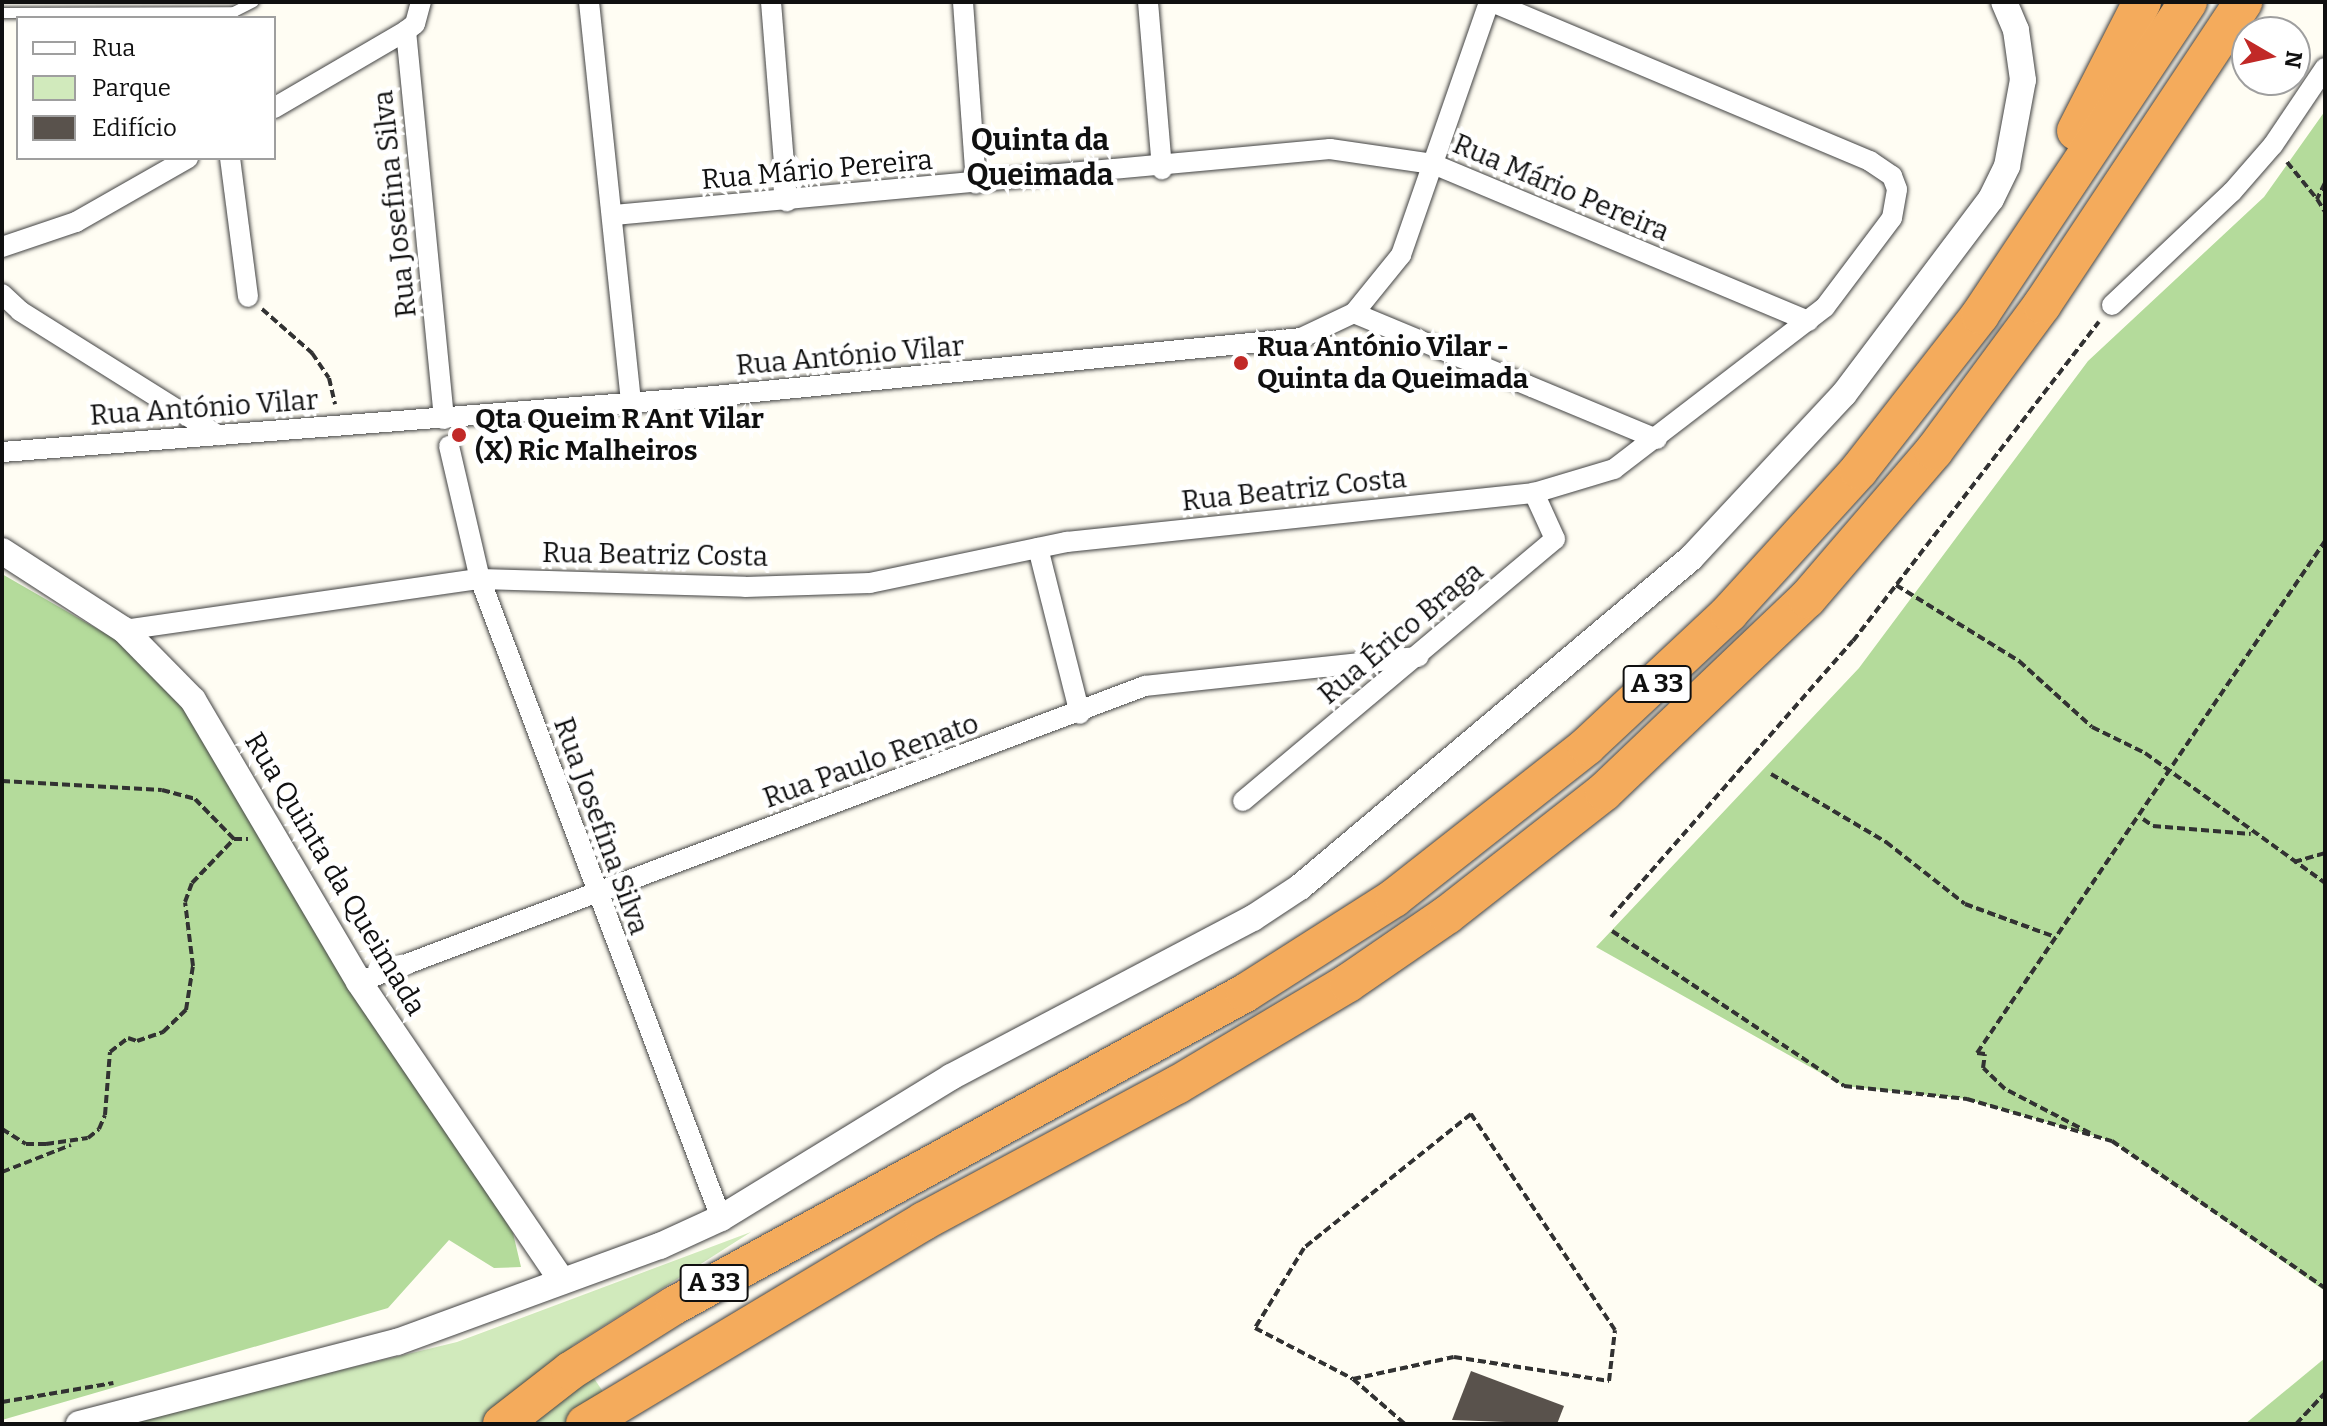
<!DOCTYPE html>
<meta charset="utf-8">
<style>
body{margin:0}
#map{position:relative;width:2327px;height:1426px;overflow:hidden;background:#fffdf3;font-family:Bitter,serif}
div>[style]{position:absolute}
.green>*{inset:0;background:#d1eabc}
.forest>*{inset:0;background:#b4db9b}
.building>*{inset:0;background:#59524c}
.path>*{height:4px;margin-top:-2px;transform-origin:0;background:repeating-linear-gradient(90deg,#323232 0 8px,transparent 0 12px)}
.roads{filter:drop-shadow(0 0 2px #434343) drop-shadow(0 0 2px #434343)}
.service>*{height:10px;margin:-5px;padding:0 5px;transform-origin:5px;border-radius:5px;background:#fff}
.minor>*{height:20px;margin:-10px;padding:0 10px;transform-origin:10px;border-radius:10px;background:#fff}
.tertiary>*{height:26px;margin:-13px;padding:0 13px;transform-origin:13px;border-radius:13px;background:#fff}
.motorway>*{height:38px;margin:-19px;padding:0 19px;transform-origin:19px;border-radius:19px;background:#f4ab5c}
.dots>*{width:22px;height:22px;translate:-50% -50%;box-sizing:border-box;border:4px solid #fff;border-radius:50%}
span{translate:-50% -50%;white-space:nowrap;text-align:center;line-height:1.15;-webkit-text-stroke:8px #fff;paint-order:stroke}
.shield-label span{padding:2px 6px;background:#fff;border:2px solid;border-radius:6px;-webkit-text-stroke-width:0}
.shield-label{font-size:26px;color:#101010;font-weight:700}
.street-label{font-size:28px;color:#101010}
.poi-label{font-size:28px;color:#101010;font-weight:700}
.left{translate:0 -50%;text-align:left}
.neighbourhood-label{font-size:30px;color:#101010;font-weight:700}
.frame{position:absolute;inset:0;border:4px solid #101010;pointer-events:none}
.legend{position:absolute;left:16px;top:16px;width:260px;height:144px;box-sizing:border-box;background:#fff;border:2px solid #9f9f9f;margin:0;padding:10px 14px;list-style:none;font-size:24px;color:#101010}
.legend li{display:flex;align-items:center;gap:16px;height:40px}
.legend b{width:40px;border:2px solid #9f9f9f}
.north{position:absolute;left:2231px;top:16px;width:80px;height:80px;box-sizing:border-box;background:#fff;border:2px solid #9f9f9f;border-radius:50%;rotate:99deg;font-size:22px;font-weight:700;line-height:32px;text-align:center;color:#101010}
.north::after{content:'';display:block;margin:auto;width:28px;height:36px;background:#c12927;clip-path:polygon(50% 0,100% 100%,50% 72%,0 100%)}
</style>
<div id="map">
<div class="green">
<i style="clip-path:polygon(751px 1232px,572px 1346px,625px 1424px,119px 1424px,457px 1342px)"></i>
</div>
<div class="forest">
<i style="clip-path:polygon(2325px 111px,2325px 1291px,2112px 1141px,1967px 1099px,1844px 1086px,1596px 947px,1859px 668px,2088px 361px,2264px 197px)"></i>
<i style="clip-path:polygon(2px 574px,120px 642px,183px 709px,513px 1233px,521px 1267px,494px 1268px,449px 1240px,388px 1308px,2px 1420px)"></i>
<i style="clip-path:polygon(2325px 1358px,2325px 1424px,2245px 1424px)"></i>
</div>
<div class="building">
<i style="clip-path:polygon(1471px 1371px,1564px 1406px,1557px 1424px,1452px 1420px)"></i>
</div>
<div class="path">
<i style="left:2287px;top:162px;width:48px;rotate:51deg"></i>
<i style="left:2325px;top:183px;width:18px;rotate:117deg"></i>
<i style="left:2317px;top:199px;width:15px;rotate:58deg"></i>
<i style="left:262px;top:309px;width:67px;rotate:41.3deg"></i>
<i style="left:312px;top:353px;width:30px;rotate:56deg"></i>
<i style="left:329px;top:378px;width:27px;rotate:77deg"></i>
<i style="left:1896px;top:585px;width:145px;rotate:31.7deg"></i>
<i style="left:2019px;top:661px;width:98px;rotate:42.1deg"></i>
<i style="left:2092px;top:727px;width:59px;rotate:26.1deg"></i>
<i style="left:2145px;top:753px;width:222px;rotate:35.8deg"></i>
<i style="left:1771px;top:774px;width:134px;rotate:30.6deg"></i>
<i style="left:1886px;top:842px;width:100px;rotate:38.1deg"></i>
<i style="left:1965px;top:904px;width:96px;rotate:20.1deg"></i>
<i style="left:2px;top:781px;width:160px;rotate:3.2deg"></i>
<i style="left:162px;top:790px;width:34px;rotate:15deg"></i>
<i style="left:195px;top:799px;width:56px;rotate:45.7deg"></i>
<i style="left:2143px;top:819px;width:12px;rotate:35deg"></i>
<i style="left:2153px;top:826px;width:98px;rotate:4.7deg"></i>
<i style="left:2294px;top:862px;width:32px;rotate:-16deg"></i>
<i style="left:1611px;top:917px;width:367px;rotate:-48.8deg"></i>
<i style="left:1853px;top:641px;width:403px;rotate:-52.4deg"></i>
<i style="left:1612px;top:931px;width:279px;rotate:33.7deg"></i>
<i style="left:1844px;top:1086px;width:124px;rotate:6deg"></i>
<i style="left:1967px;top:1099px;width:151px;rotate:16.2deg"></i>
<i style="left:2112px;top:1141px;width:259px;rotate:34.6deg"></i>
<i style="left:2px;top:1129px;width:28px;rotate:32deg"></i>
<i style="left:26px;top:1144px;width:20px"></i>
<i style="left:46px;top:1144px;width:42px;rotate:-8.1deg"></i>
<i style="left:88px;top:1138px;width:14px;rotate:-39deg"></i>
<i style="left:99px;top:1129px;width:15px;rotate:-67deg"></i>
<i style="left:105px;top:1115px;width:63px;rotate:-85.5deg"></i>
<i style="left:110px;top:1052px;width:23px;rotate:-38deg"></i>
<i style="left:128px;top:1038px;width:9px;rotate:18deg"></i>
<i style="left:137px;top:1041px;width:28px;rotate:-19deg"></i>
<i style="left:163px;top:1032px;width:32px;rotate:-44deg"></i>
<i style="left:186px;top:1010px;width:45px;rotate:-81deg"></i>
<i style="left:193px;top:966px;width:64px;rotate:-97.1deg"></i>
<i style="left:185px;top:902px;width:20px;rotate:-70deg"></i>
<i style="left:192px;top:883px;width:61px;rotate:-46.3deg"></i>
<i style="left:234px;top:839px;width:14px"></i>
<i style="left:2090px;top:1133px;width:96px;rotate:-152.6deg"></i>
<i style="left:2005px;top:1089px;width:30px;rotate:-136deg"></i>
<i style="left:1983px;top:1068px;width:14px;rotate:-82deg"></i>
<i style="left:1985px;top:1054px;width:8px;rotate:-173deg"></i>
<i style="left:1977px;top:1053px;width:619px;rotate:-55.8deg"></i>
<i style="left:2px;top:1172px;width:74px;rotate:-21.4deg"></i>
<i style="left:1353px;top:1379px;width:103px;rotate:-12.3deg"></i>
<i style="left:1454px;top:1357px;width:157px;rotate:8.8deg"></i>
<i style="left:1609px;top:1381px;width:51px;rotate:-83.3deg"></i>
<i style="left:1615px;top:1330px;width:260px;rotate:-123.7deg"></i>
<i style="left:1471px;top:1114px;width:214px;rotate:141.3deg"></i>
<i style="left:1304px;top:1248px;width:94px;rotate:121.5deg"></i>
<i style="left:1255px;top:1328px;width:110px;rotate:27.5deg"></i>
<i style="left:1353px;top:1379px;width:69px;rotate:40.9deg"></i>
<i style="left:2px;top:1402px;width:113px;rotate:-9.7deg"></i>
<i style="left:2296px;top:1424px;width:42px;rotate:-46.9deg"></i>
</div>
<div class="roads">
<div class="service">
<i style="left:2px;top:13px;width:232px;rotate:-0.2deg"></i>
<i style="left:234px;top:12px;width:22px;rotate:-27deg"></i>
</div>
<div class="minor">
<i style="left:589px;top:2px;width:403px;rotate:84deg"></i>
<i style="left:771px;top:2px;width:200px;rotate:85.4deg"></i>
<i style="left:963px;top:2px;width:182px;rotate:85.9deg"></i>
<i style="left:1148px;top:2px;width:168px;rotate:85.2deg"></i>
<i style="left:406px;top:31px;width:390px;rotate:84.4deg"></i>
<i style="left:274px;top:108px;width:153px;rotate:-30.3deg"></i>
<i style="left:406px;top:31px;width:11px;rotate:-38deg"></i>
<i style="left:415px;top:24px;width:23px;rotate:-75deg"></i>
<i style="left:230px;top:158px;width:140px;rotate:82.6deg"></i>
<i style="left:614px;top:215px;width:719px;rotate:-5.27deg"></i>
<i style="left:1330px;top:149px;width:104px;rotate:8.3deg"></i>
<i style="left:1433px;top:164px;width:407px;rotate:22.7deg"></i>
<i style="left:2px;top:247px;width:78px;rotate:-18.7deg"></i>
<i style="left:76px;top:222px;width:129px;rotate:-29.7deg"></i>
<i style="left:2px;top:294px;width:25px;rotate:43deg"></i>
<i style="left:20px;top:311px;width:234px;rotate:32.1deg"></i>
<i style="left:2112px;top:305px;width:165px;rotate:-43.3deg"></i>
<i style="left:2232px;top:192px;width:62px;rotate:-48.9deg"></i>
<i style="left:2273px;top:145px;width:93px;rotate:-56deg"></i>
<i style="left:1354px;top:313px;width:328px;rotate:22.6deg"></i>
<i style="left:449px;top:446px;width:137px;rotate:76.9deg"></i>
<i style="left:480px;top:579px;width:683px;rotate:69.34deg"></i>
<i style="left:2px;top:452px;width:704px;rotate:-4.48deg"></i>
<i style="left:704px;top:397px;width:600px;rotate:-5.64deg"></i>
<i style="left:1301px;top:338px;width:59px;rotate:-25.3deg"></i>
<i style="left:1354px;top:313px;width:75px;rotate:-51deg"></i>
<i style="left:1401px;top:255px;width:268px;rotate:-70.8deg"></i>
<i style="left:1038px;top:548px;width:171px;rotate:75.8deg"></i>
<i style="left:124px;top:630px;width:360px;rotate:-8.2deg"></i>
<i style="left:480px;top:579px;width:265px;rotate:1.7deg"></i>
<i style="left:745px;top:587px;width:125px;rotate:-1.8deg"></i>
<i style="left:870px;top:583px;width:201px;rotate:-11.8deg"></i>
<i style="left:1067px;top:542px;width:470px;rotate:-6deg"></i>
<i style="left:1534px;top:493px;width:84px;rotate:-16.7deg"></i>
<i style="left:1614px;top:469px;width:266px;rotate:-37.5deg"></i>
<i style="left:1825px;top:307px;width:111px;rotate:-53deg"></i>
<i style="left:1892px;top:218px;width:29px;rotate:-80deg"></i>
<i style="left:1897px;top:189px;width:14px;rotate:-111deg"></i>
<i style="left:1892px;top:176px;width:27px;rotate:-146deg"></i>
<i style="left:1870px;top:161px;width:411px;rotate:-157.2deg"></i>
<i style="left:1243px;top:801px;width:407px;rotate:-40deg"></i>
<i style="left:1555px;top:539px;width:51px;rotate:-114.5deg"></i>
<i style="left:359px;top:982px;width:840px;rotate:-20.64deg"></i>
<i style="left:1145px;top:686px;width:275px;rotate:-6.1deg"></i>
</div>
<div class="tertiary">
<i style="left:2px;top:551px;width:145px;rotate:32.9deg"></i>
<i style="left:124px;top:630px;width:98px;rotate:45.4deg"></i>
<i style="left:193px;top:700px;width:327px;rotate:59.5deg"></i>
<i style="left:359px;top:982px;width:361px;rotate:55.8deg"></i>
<i style="left:79px;top:1424px;width:328px;rotate:-14.5deg"></i>
<i style="left:397px;top:1342px;width:280px;rotate:-20.1deg"></i>
<i style="left:660px;top:1246px;width:67px;rotate:-24.7deg"></i>
<i style="left:721px;top:1218px;width:270px;rotate:-31.5deg"></i>
<i style="left:951px;top:1077px;width:341px;rotate:-27.8deg"></i>
<i style="left:1253px;top:918px;width:56px;rotate:-33.4deg"></i>
<i style="left:1300px;top:887px;width:511px;rotate:-40.08deg"></i>
<i style="left:1691px;top:558px;width:224px;rotate:-47deg"></i>
<i style="left:1844px;top:394px;width:244px;rotate:-53deg"></i>
<i style="left:1991px;top:199px;width:37px;rotate:-64deg"></i>
<i style="left:2007px;top:166px;width:87px;rotate:-79.5deg"></i>
<i style="left:2023px;top:80px;width:50px;rotate:-98deg"></i>
<i style="left:2016px;top:30px;width:30px;rotate:-113deg"></i>
</div>
<div class="motorway">
<i style="left:2076px;top:131px;width:145px;rotate:-62.9deg"></i>
<i style="left:502px;top:1424px;width:86px;rotate:-37.9deg"></i>
<i style="left:570px;top:1371px;width:124px;rotate:-32.2deg"></i>
<i style="left:675px;top:1305px;width:650px;rotate:-28.69deg"></i>
<i style="left:1245px;top:993px;width:177px;rotate:-32.5deg"></i>
<i style="left:1394px;top:898px;width:246px;rotate:-38.2deg"></i>
<i style="left:1587px;top:746px;width:195px;rotate:-43.1deg"></i>
<i style="left:1729px;top:613px;width:193px;rotate:-47.7deg"></i>
<i style="left:1859px;top:470px;width:197px;rotate:-52deg"></i>
<i style="left:1980px;top:315px;width:376px;rotate:-56.4deg"></i>
<i style="left:585px;top:1424px;width:395px;rotate:-30.9deg"></i>
<i style="left:924px;top:1221px;width:287px;rotate:-28.3deg"></i>
<i style="left:1177px;top:1085px;width:199px;rotate:-30.8deg"></i>
<i style="left:1348px;top:983px;width:120px;rotate:-34.5deg"></i>
<i style="left:1447px;top:915px;width:199px;rotate:-38.1deg"></i>
<i style="left:1604px;top:792px;width:280px;rotate:-43.6deg"></i>
<i style="left:1807px;top:599px;width:195px;rotate:-49.4deg"></i>
<i style="left:1934px;top:451px;width:182px;rotate:-53.5deg"></i>
<i style="left:2042px;top:305px;width:364px;rotate:-56.4deg"></i>
</div>
</div>
<div class="dots">
<i style="left:1241px;top:363px;background:#c12927"></i>
<i style="left:459px;top:435px;background:#c12927"></i>
</div>
<div class="shield-label">
<span style="left:1657px;top:684px">A 33</span>
<span style="left:714px;top:1283px">A 33</span>
</div>
<div class="street-label">
<span style="left:817px;top:170px;rotate:-5deg">Rua Mário Pereira</span>
<span style="left:1561px;top:188px;rotate:23deg">Rua Mário Pereira</span>
<span style="left:395px;top:204px;rotate:-96deg">Rua Josefina Silva</span>
<span style="left:850px;top:356px;rotate:-5deg">Rua António Vilar</span>
<span style="left:204px;top:408px;rotate:-4deg">Rua António Vilar</span>
<span style="left:1294px;top:490px;rotate:-6deg">Rua Beatriz Costa</span>
<span style="left:655px;top:555px;rotate:1deg">Rua Beatriz Costa</span>
<span style="left:1401px;top:633px;rotate:-40deg">Rua Érico Braga</span>
<span style="left:871px;top:761px;rotate:-20deg">Rua Paulo Renato</span>
<span style="left:601px;top:826px;rotate:70deg">Rua Josefina Silva</span>
<span style="left:335px;top:874px;rotate:59deg">Rua Quinta da Queimada</span>
</div>
<div class="poi-label">
<span class="left" style="left:1257px;top:363px">Rua António Vilar -<br>Quinta da Queimada</span>
<span class="left" style="left:475px;top:435px">Qta Queim R Ant Vilar<br>(X) Ric Malheiros</span>
</div>
<div class="neighbourhood-label">
<span style="left:1040px;top:157px">Quinta da<br>Queimada</span>
</div>
<div class="frame"></div>
<ul class="legend">
<li><b style="height:10px;background:#fff"></b>Rua</li>
<li><b style="height:22px;background:#d1eabc"></b>Parque</li>
<li><b style="height:22px;background:#59524c"></b>Edifício</li>
</ul>
<div class="north">N</div>
</div>
